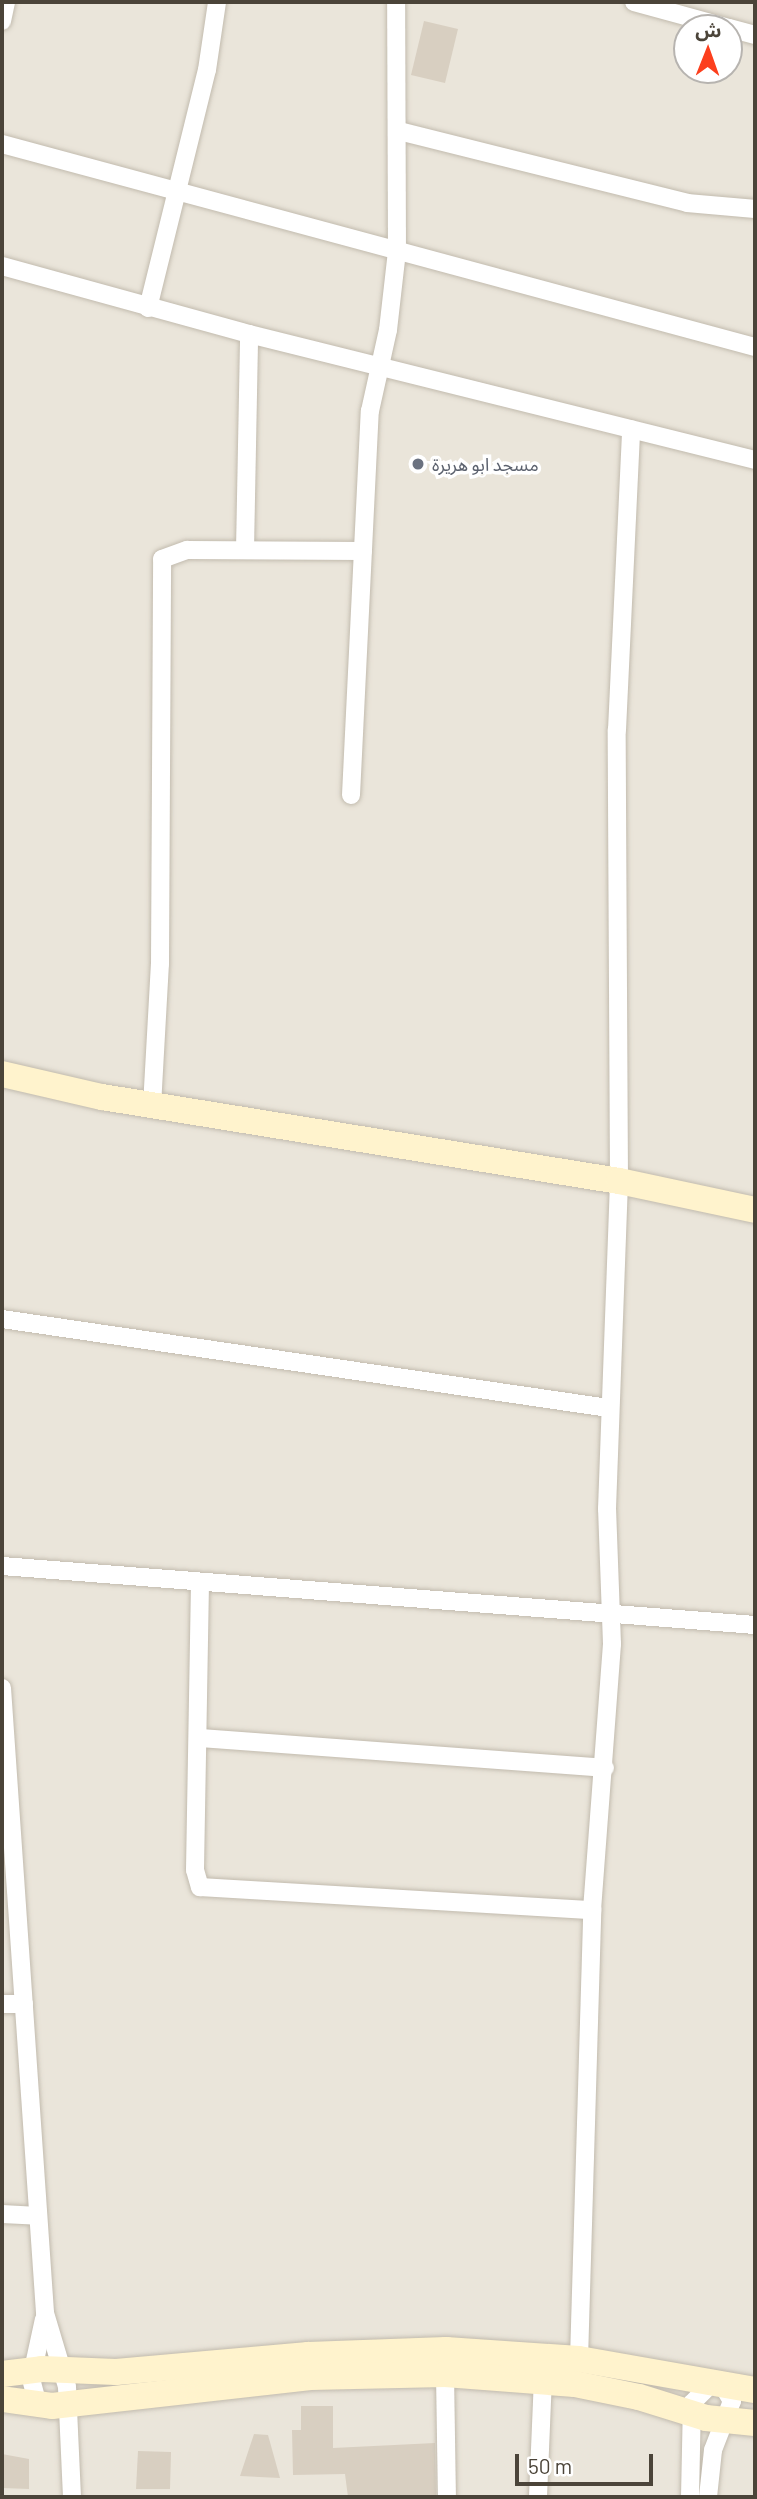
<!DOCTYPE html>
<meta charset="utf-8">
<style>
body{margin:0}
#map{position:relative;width:757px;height:2499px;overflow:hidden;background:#f6f3ec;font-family:Barlow,"Noto Sans Arabic",sans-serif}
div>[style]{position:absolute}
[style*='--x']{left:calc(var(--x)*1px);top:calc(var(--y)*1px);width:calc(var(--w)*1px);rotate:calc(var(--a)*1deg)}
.residential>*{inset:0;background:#eae5da}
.building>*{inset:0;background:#d8cfc1}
.roads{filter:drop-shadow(0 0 2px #c2bbae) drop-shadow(0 0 2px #c2bbae)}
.street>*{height:18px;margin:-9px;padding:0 9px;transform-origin:9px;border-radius:9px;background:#fff}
.secondary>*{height:26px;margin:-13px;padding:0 13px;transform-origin:13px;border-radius:13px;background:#fff3cd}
.dots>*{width:19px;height:19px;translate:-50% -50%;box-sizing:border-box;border:4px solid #fff;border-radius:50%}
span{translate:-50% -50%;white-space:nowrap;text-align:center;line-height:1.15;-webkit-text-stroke:7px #fff;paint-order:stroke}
.worship-label{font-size:18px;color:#5b616d}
.left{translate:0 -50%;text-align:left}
.frame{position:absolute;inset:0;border:4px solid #4b4439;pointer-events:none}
.north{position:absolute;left:673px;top:14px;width:70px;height:70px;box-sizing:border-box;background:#fff;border:2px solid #b7b4b0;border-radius:50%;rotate:1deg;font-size:19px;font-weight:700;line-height:28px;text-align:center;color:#4b4439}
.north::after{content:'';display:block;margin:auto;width:24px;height:32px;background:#fc3f1d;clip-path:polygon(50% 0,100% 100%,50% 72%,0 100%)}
.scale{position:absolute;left:515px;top:2454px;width:138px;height:32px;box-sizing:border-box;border:4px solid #4b4439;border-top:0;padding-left:9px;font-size:21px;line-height:24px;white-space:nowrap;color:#4b4439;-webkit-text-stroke:5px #fff;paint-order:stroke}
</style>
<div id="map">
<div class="residential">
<i style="clip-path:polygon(evenodd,2px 2px,755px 2px,755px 2497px,2px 2497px,2px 2px,687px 28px,729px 28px,729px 70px,687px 70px,687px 28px)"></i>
</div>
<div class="building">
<i style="clip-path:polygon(424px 21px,458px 29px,445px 83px,411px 75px)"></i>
<i style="clip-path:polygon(301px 2406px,333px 2406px,333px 2448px,435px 2443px,436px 2497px,348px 2497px,345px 2474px,293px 2475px,292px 2430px,301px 2430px)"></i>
<i style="clip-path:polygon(254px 2434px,268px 2435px,280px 2478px,240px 2476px)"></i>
<i style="clip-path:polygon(138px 2451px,171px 2452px,170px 2489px,136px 2489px)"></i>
<i style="clip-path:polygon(2px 2454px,29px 2459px,29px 2489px,2px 2488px)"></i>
</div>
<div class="roads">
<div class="street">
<i style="--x:634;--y:2;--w:98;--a:15.3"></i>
<i style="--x:2;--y:21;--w:19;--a:-78"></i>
<i style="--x:729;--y:28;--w:27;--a:15"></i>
<i style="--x:399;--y:131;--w:297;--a:14"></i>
<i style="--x:687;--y:203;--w:68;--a:5"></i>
<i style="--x:2;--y:144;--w:780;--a:15.09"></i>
<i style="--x:2;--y:266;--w:256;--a:15.4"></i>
<i style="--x:249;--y:334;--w:521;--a:13.98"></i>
<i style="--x:148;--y:308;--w:245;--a:-76.1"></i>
<i style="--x:207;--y:70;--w:69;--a:-81.6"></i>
<i style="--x:245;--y:550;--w:216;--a:-88.9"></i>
<i style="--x:351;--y:795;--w:384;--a:-87.2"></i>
<i style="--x:370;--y:411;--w:83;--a:-77.5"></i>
<i style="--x:388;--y:330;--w:80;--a:-83.5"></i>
<i style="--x:397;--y:251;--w:249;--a:-90.2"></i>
<i style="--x:152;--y:1106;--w:142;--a:-86.8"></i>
<i style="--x:160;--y:964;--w:405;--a:-89.7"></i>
<i style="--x:162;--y:559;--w:27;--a:-20"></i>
<i style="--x:187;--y:550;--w:176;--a:0.3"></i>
<i style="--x:2;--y:1319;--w:613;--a:8.35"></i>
<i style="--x:2;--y:1566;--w:755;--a:4.48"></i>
<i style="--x:200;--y:1583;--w:287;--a:91"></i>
<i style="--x:195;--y:1870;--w:18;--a:74"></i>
<i style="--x:200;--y:1887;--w:393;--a:3.4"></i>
<i style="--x:2;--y:1688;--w:626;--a:86.06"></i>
<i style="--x:45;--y:2313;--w:77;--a:73.4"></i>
<i style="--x:67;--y:2387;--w:110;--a:87.4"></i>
<i style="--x:199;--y:1738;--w:407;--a:4.2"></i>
<i style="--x:2;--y:2004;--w:22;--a:0"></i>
<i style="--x:2;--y:2214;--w:36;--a:3"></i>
<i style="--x:579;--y:2359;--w:449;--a:-88.3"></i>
<i style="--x:592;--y:1910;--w:267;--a:-85.7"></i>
<i style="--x:612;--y:1644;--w:135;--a:-92.1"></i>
<i style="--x:607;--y:1509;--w:328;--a:-87.9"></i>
<i style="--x:619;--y:1181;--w:451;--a:-90.3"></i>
<i style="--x:617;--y:730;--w:301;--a:-87.3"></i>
<i style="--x:445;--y:2374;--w:123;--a:89.1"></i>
<i style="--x:38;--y:2405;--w:27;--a:-105"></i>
<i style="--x:31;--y:2379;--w:61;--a:-77.8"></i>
<i style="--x:538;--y:2497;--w:117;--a:-87.6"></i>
<i style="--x:690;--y:2497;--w:94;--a:-88.8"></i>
<i style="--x:692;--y:2403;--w:30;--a:-45"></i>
<i style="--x:708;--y:2497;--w:47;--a:-83.9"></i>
<i style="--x:713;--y:2450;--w:53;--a:-68.8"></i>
<i style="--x:732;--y:2401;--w:21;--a:-121"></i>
</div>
<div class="secondary">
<i style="--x:2;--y:1074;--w:103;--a:13"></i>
<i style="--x:102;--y:1097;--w:524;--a:9.23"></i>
<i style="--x:619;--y:1181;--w:139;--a:12"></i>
<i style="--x:2;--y:2374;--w:40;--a:-7.1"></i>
<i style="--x:42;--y:2369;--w:74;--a:2.3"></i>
<i style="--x:116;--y:2372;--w:193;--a:-5.1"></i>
<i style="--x:308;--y:2355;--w:138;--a:-2.1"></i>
<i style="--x:446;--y:2350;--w:133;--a:3.9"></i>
<i style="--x:579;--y:2359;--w:179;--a:10"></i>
<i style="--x:2;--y:2399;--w:50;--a:8"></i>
<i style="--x:52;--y:2406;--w:260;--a:-6.4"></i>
<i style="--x:310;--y:2377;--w:135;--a:-1.3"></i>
<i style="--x:445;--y:2374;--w:130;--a:4.4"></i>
<i style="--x:575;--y:2384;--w:65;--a:11.5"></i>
<i style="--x:639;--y:2397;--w:70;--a:17.4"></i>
<i style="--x:706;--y:2418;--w:49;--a:5.8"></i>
</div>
</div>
<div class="dots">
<i style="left:418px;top:464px;background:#6b7280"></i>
</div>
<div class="worship-label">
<span class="left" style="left:432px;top:464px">مسجد ابو هريرة</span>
</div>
<div class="frame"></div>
<div class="north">ش</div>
<div class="scale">50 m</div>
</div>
